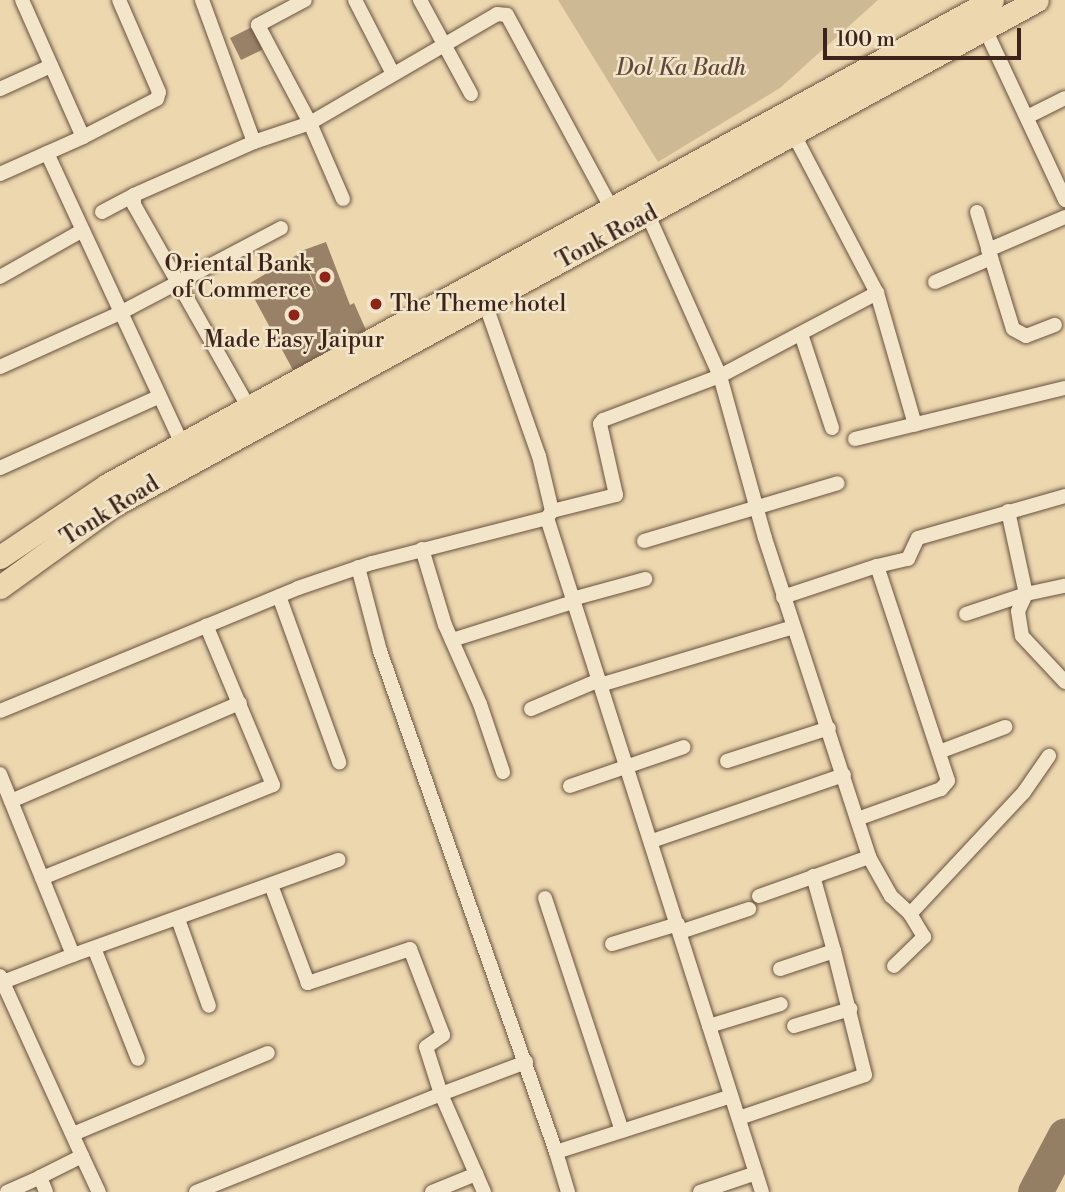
<!DOCTYPE html>
<style>
body{margin:0}
#map{position:relative;width:1065px;height:1192px;overflow:hidden;background:#ecd7ae;font-family:"Libre Bodoni",serif}
div>[style]{position:absolute}
[style*='--x']{left:calc(var(--x)*1px);top:calc(var(--y)*1px);width:calc(var(--w)*1px);rotate:calc(var(--a)*1deg)}
.green>*{inset:0;background:#ceb995}
.taxiway>*{height:35px;margin:-17.5px;padding:0 17.5px;transform-origin:17.5px;border-radius:17.5px;background:#947e64}
.building>*{inset:0;background:#988167}
.roads{filter:drop-shadow(0 0 2px #685140) drop-shadow(0 0 2px #685140)}
.street>*{height:14px;margin:-7px;padding:0 7px;transform-origin:7px;border-radius:7px;background:#f3e5ca}
.primary>*{height:23px;margin:-11.5px;padding:0 11.5px;transform-origin:11.5px;border-radius:11.5px;background:#ecd7ae}
.dots>*{width:19px;height:19px;translate:-50% -50%;box-sizing:border-box;border:4px solid #f3e5ca;border-radius:50%}
span{translate:-50% -50%;white-space:nowrap;text-align:center;line-height:1.15;-webkit-text-stroke:5px #f3e5ca;paint-order:stroke}
.park-label{font-size:23px;color:#60493a;font-style:italic}
.street-label{font-size:23px;color:#3c241b}
.poi-label{font-size:23px;color:#3c241b}
.right{translate:-100% -50%;text-align:right}
.left{translate:0 -50%;text-align:left}
.scale{position:absolute;left:823px;top:28px;width:198px;height:32px;box-sizing:border-box;border:4px solid #3c241b;border-top:0;padding-left:9px;font-size:21px;line-height:24px;white-space:nowrap;color:#3c241b;-webkit-text-stroke:5px #f3e5ca;paint-order:stroke}
</style>
<div id="map">
<div class="green">
<i style="clip-path:polygon(558px 0,878px 0,780px 88px,658px 162px)"></i>
</div>
<div class="taxiway">
<i style="--x:1035;--y:1192;--w:64;--a:-62.2"></i>
</div>
<div class="building">
<i style="clip-path:polygon(256px 25px,268px 47px,241px 60px,230px 38px)"></i>
<i style="clip-path:polygon(326px 242px,350px 305px,354px 303px,366px 330px,293px 370px,247px 285px,300px 253px,319px 296px,301px 251px)"></i>
</div>
<div class="roads">
<div class="street">
<i style="--x:22;--y:0;--w:150;--a:66"></i>
<i style="--x:83;--y:137;--w:83;--a:-27.2"></i>
<i style="--x:157;--y:99;--w:7;--a:-74"></i>
<i style="--x:159;--y:92;--w:100;--a:-113.5"></i>
<i style="--x:202;--y:0;--w:151;--a:69.9"></i>
<i style="--x:254;--y:142;--w:59;--a:-18.7"></i>
<i style="--x:310;--y:123;--w:111;--a:-118"></i>
<i style="--x:258;--y:25;--w:53;--a:-28"></i>
<i style="--x:355;--y:0;--w:83;--a:62.8"></i>
<i style="--x:420;--y:0;--w:107;--a:61.5"></i>
<i style="--x:985;--y:29;--w:189;--a:64.9"></i>
<i style="--x:0;--y:89;--w:56;--a:-24.3"></i>
<i style="--x:1027;--y:117;--w:42;--a:-26.6"></i>
<i style="--x:794;--y:135;--w:178;--a:62.3"></i>
<i style="--x:877;--y:293;--w:137;--a:73.9"></i>
<i style="--x:47;--y:153;--w:321;--a:65.1"></i>
<i style="--x:0;--y:174;--w:91;--a:-24"></i>
<i style="--x:343;--y:199;--w:83;--a:-113.5"></i>
<i style="--x:310;--y:123;--w:216;--a:-30.2"></i>
<i style="--x:497;--y:14;--w:10;--a:6"></i>
<i style="--x:507;--y:15;--w:227;--a:61.6"></i>
<i style="--x:102;--y:212;--w:36;--a:-28"></i>
<i style="--x:977;--y:212;--w:122;--a:72.9"></i>
<i style="--x:1013;--y:329;--w:15;--a:28"></i>
<i style="--x:1026;--y:336;--w:31;--a:-21"></i>
<i style="--x:648;--y:215;--w:176;--a:65.9"></i>
<i style="--x:720;--y:376;--w:178;--a:-27.9"></i>
<i style="--x:988;--y:250;--w:84;--a:-23.2"></i>
<i style="--x:0;--y:277;--w:95;--a:-29.5"></i>
<i style="--x:935;--y:282;--w:61;--a:-23.2"></i>
<i style="--x:485;--y:303;--w:162;--a:70.6"></i>
<i style="--x:539;--y:456;--w:57;--a:76.7"></i>
<i style="--x:552;--y:511;--w:9;--a:126"></i>
<i style="--x:547;--y:518;--w:707;--a:72.31"></i>
<i style="--x:801;--y:334;--w:99;--a:71.7"></i>
<i style="--x:0;--y:367;--w:132;--a:-24.2"></i>
<i style="--x:120;--y:313;--w:182;--a:-27.8"></i>
<i style="--x:249;--y:408;--w:233;--a:-119.5"></i>
<i style="--x:134;--y:205;--w:10;--a:-90"></i>
<i style="--x:134;--y:195;--w:131;--a:-23.8"></i>
<i style="--x:855;--y:439;--w:216;--a:-13.7"></i>
<i style="--x:0;--y:468;--w:173;--a:-24.2"></i>
<i style="--x:552;--y:511;--w:66;--a:-14"></i>
<i style="--x:616;--y:495;--w:73;--a:-102.7"></i>
<i style="--x:600;--y:424;--w:5;--a:-53"></i>
<i style="--x:603;--y:420;--w:125;--a:-20.6"></i>
<i style="--x:720;--y:376;--w:168;--a:74.5"></i>
<i style="--x:765;--y:538;--w:336;--a:71.9"></i>
<i style="--x:869;--y:857;--w:45;--a:60.6"></i>
<i style="--x:891;--y:896;--w:26;--a:43"></i>
<i style="--x:910;--y:914;--w:167;--a:-46.9"></i>
<i style="--x:1024;--y:792;--w:44;--a:-55.2"></i>
<i style="--x:1008;--y:511;--w:85;--a:77.8"></i>
<i style="--x:1026;--y:594;--w:40;--a:-12"></i>
<i style="--x:644;--y:541;--w:202;--a:-16.6"></i>
<i style="--x:422;--y:549;--w:79;--a:73.2"></i>
<i style="--x:445;--y:625;--w:86;--a:66.1"></i>
<i style="--x:480;--y:704;--w:72;--a:71.3"></i>
<i style="--x:877;--y:566;--w:32;--a:-13"></i>
<i style="--x:908;--y:559;--w:23;--a:-65"></i>
<i style="--x:918;--y:538;--w:153;--a:-15.9"></i>
<i style="--x:358;--y:567;--w:87;--a:75.3"></i>
<i style="--x:380;--y:651;--w:531;--a:70.64"></i>
<i style="--x:1026;--y:594;--w:19;--a:115"></i>
<i style="--x:1018;--y:611;--w:25;--a:81"></i>
<i style="--x:1022;--y:636;--w:63;--a:46.9"></i>
<i style="--x:279;--y:596;--w:177;--a:70.1"></i>
<i style="--x:783;--y:597;--w:99;--a:-18.3"></i>
<i style="--x:877;--y:566;--w:226;--a:71.7"></i>
<i style="--x:948;--y:781;--w:11;--a:131"></i>
<i style="--x:941;--y:789;--w:89;--a:160.3"></i>
<i style="--x:572;--y:599;--w:76;--a:-15.3"></i>
<i style="--x:966;--y:614;--w:63;--a:-18.4"></i>
<i style="--x:452;--y:640;--w:127;--a:-17.4"></i>
<i style="--x:600;--y:685;--w:202;--a:-16.7"></i>
<i style="--x:531;--y:709;--w:74;--a:-23.1"></i>
<i style="--x:0;--y:711;--w:322;--a:-22.4"></i>
<i style="--x:298;--y:588;--w:78;--a:-18.7"></i>
<i style="--x:372;--y:563;--w:181;--a:-14.4"></i>
<i style="--x:939;--y:752;--w:71;--a:-20.7"></i>
<i style="--x:727;--y:761;--w:107;--a:-17.9"></i>
<i style="--x:0;--y:774;--w:195;--a:68"></i>
<i style="--x:73;--y:955;--w:282;--a:-19.7"></i>
<i style="--x:570;--y:786;--w:120;--a:-18.9"></i>
<i style="--x:11;--y:801;--w:249;--a:-23.2"></i>
<i style="--x:652;--y:841;--w:203;--a:-19"></i>
<i style="--x:42;--y:878;--w:249;--a:-21.9"></i>
<i style="--x:273;--y:785;--w:173;--a:-112.7"></i>
<i style="--x:759;--y:896;--w:117;--a:-19.5"></i>
<i style="--x:545;--y:898;--w:245;--a:71.7"></i>
<i style="--x:178;--y:919;--w:92;--a:70.4"></i>
<i style="--x:680;--y:932;--w:73;--a:-18.4"></i>
<i style="--x:612;--y:944;--w:69;--a:-16.9"></i>
<i style="--x:94;--y:948;--w:119;--a:68.4"></i>
<i style="--x:894;--y:966;--w:42;--a:-44"></i>
<i style="--x:924;--y:937;--w:27;--a:-121"></i>
<i style="--x:780;--y:969;--w:57;--a:-18.4"></i>
<i style="--x:834;--y:951;--w:78;--a:-105.6"></i>
<i style="--x:0;--y:976;--w:198;--a:65.5"></i>
<i style="--x:82;--y:1156;--w:47;--a:153.4"></i>
<i style="--x:40;--y:1177;--w:16;--a:68"></i>
<i style="--x:3;--y:982;--w:75;--a:-21.1"></i>
<i style="--x:709;--y:1026;--w:75;--a:-17"></i>
<i style="--x:794;--y:1026;--w:59;--a:-16.9"></i>
<i style="--x:739;--y:1118;--w:133;--a:-18.8"></i>
<i style="--x:865;--y:1075;--w:128;--a:-104"></i>
<i style="--x:73;--y:1134;--w:211;--a:-22.6"></i>
<i style="--x:82;--y:1156;--w:40;--a:65"></i>
<i style="--x:7;--y:1192;--w:36;--a:-24"></i>
<i style="--x:196;--y:1192;--w:264;--a:-21.8"></i>
<i style="--x:441;--y:1094;--w:49;--a:-107.7"></i>
<i style="--x:426;--y:1047;--w:21;--a:-35"></i>
<i style="--x:443;--y:1035;--w:92;--a:-111"></i>
<i style="--x:410;--y:949;--w:108;--a:161.6"></i>
<i style="--x:308;--y:983;--w:105;--a:-110.7"></i>
<i style="--x:432;--y:1192;--w:48;--a:-22.2"></i>
<i style="--x:484;--y:1192;--w:107;--a:-113.7"></i>
<i style="--x:441;--y:1094;--w:91;--a:-20.6"></i>
<i style="--x:568;--y:1192;--w:42;--a:-106.7"></i>
<i style="--x:556;--y:1152;--w:184;--a:-17.7"></i>
<i style="--x:700;--y:1192;--w:59;--a:-18.7"></i>
</div>
<div class="primary">
<i style="--x:0;--y:557;--w:129;--a:-33.9"></i>
<i style="--x:107;--y:485;--w:1009;--a:-28.72"></i>
<i style="--x:0;--y:587;--w:138;--a:-35.9"></i>
<i style="--x:112;--y:506;--w:1054;--a:-28.68"></i>
</div>
</div>
<div class="dots">
<i style="left:325px;top:277px;background:#8f2418"></i>
<i style="left:376px;top:304px;background:#8f2418"></i>
<i style="left:294px;top:315px;background:#8f2418"></i>
</div>
<div class="park-label">
<span style="left:681px;top:68px">Dol Ka Badh</span>
</div>
<div class="street-label">
<span style="left:607px;top:237px;rotate:-28deg">Tonk Road</span>
<span style="left:110px;top:511px;rotate:-32deg">Tonk Road</span>
</div>
<div class="poi-label">
<span class="right" style="left:311px;top:277px">Oriental Bank<br>of Commerce</span>
<span class="left" style="left:390px;top:304px">The Theme hotel</span>
<span style="left:294px;top:340px">Made Easy Jaipur</span>
</div>
<div class="scale">100 m</div>
</div>
